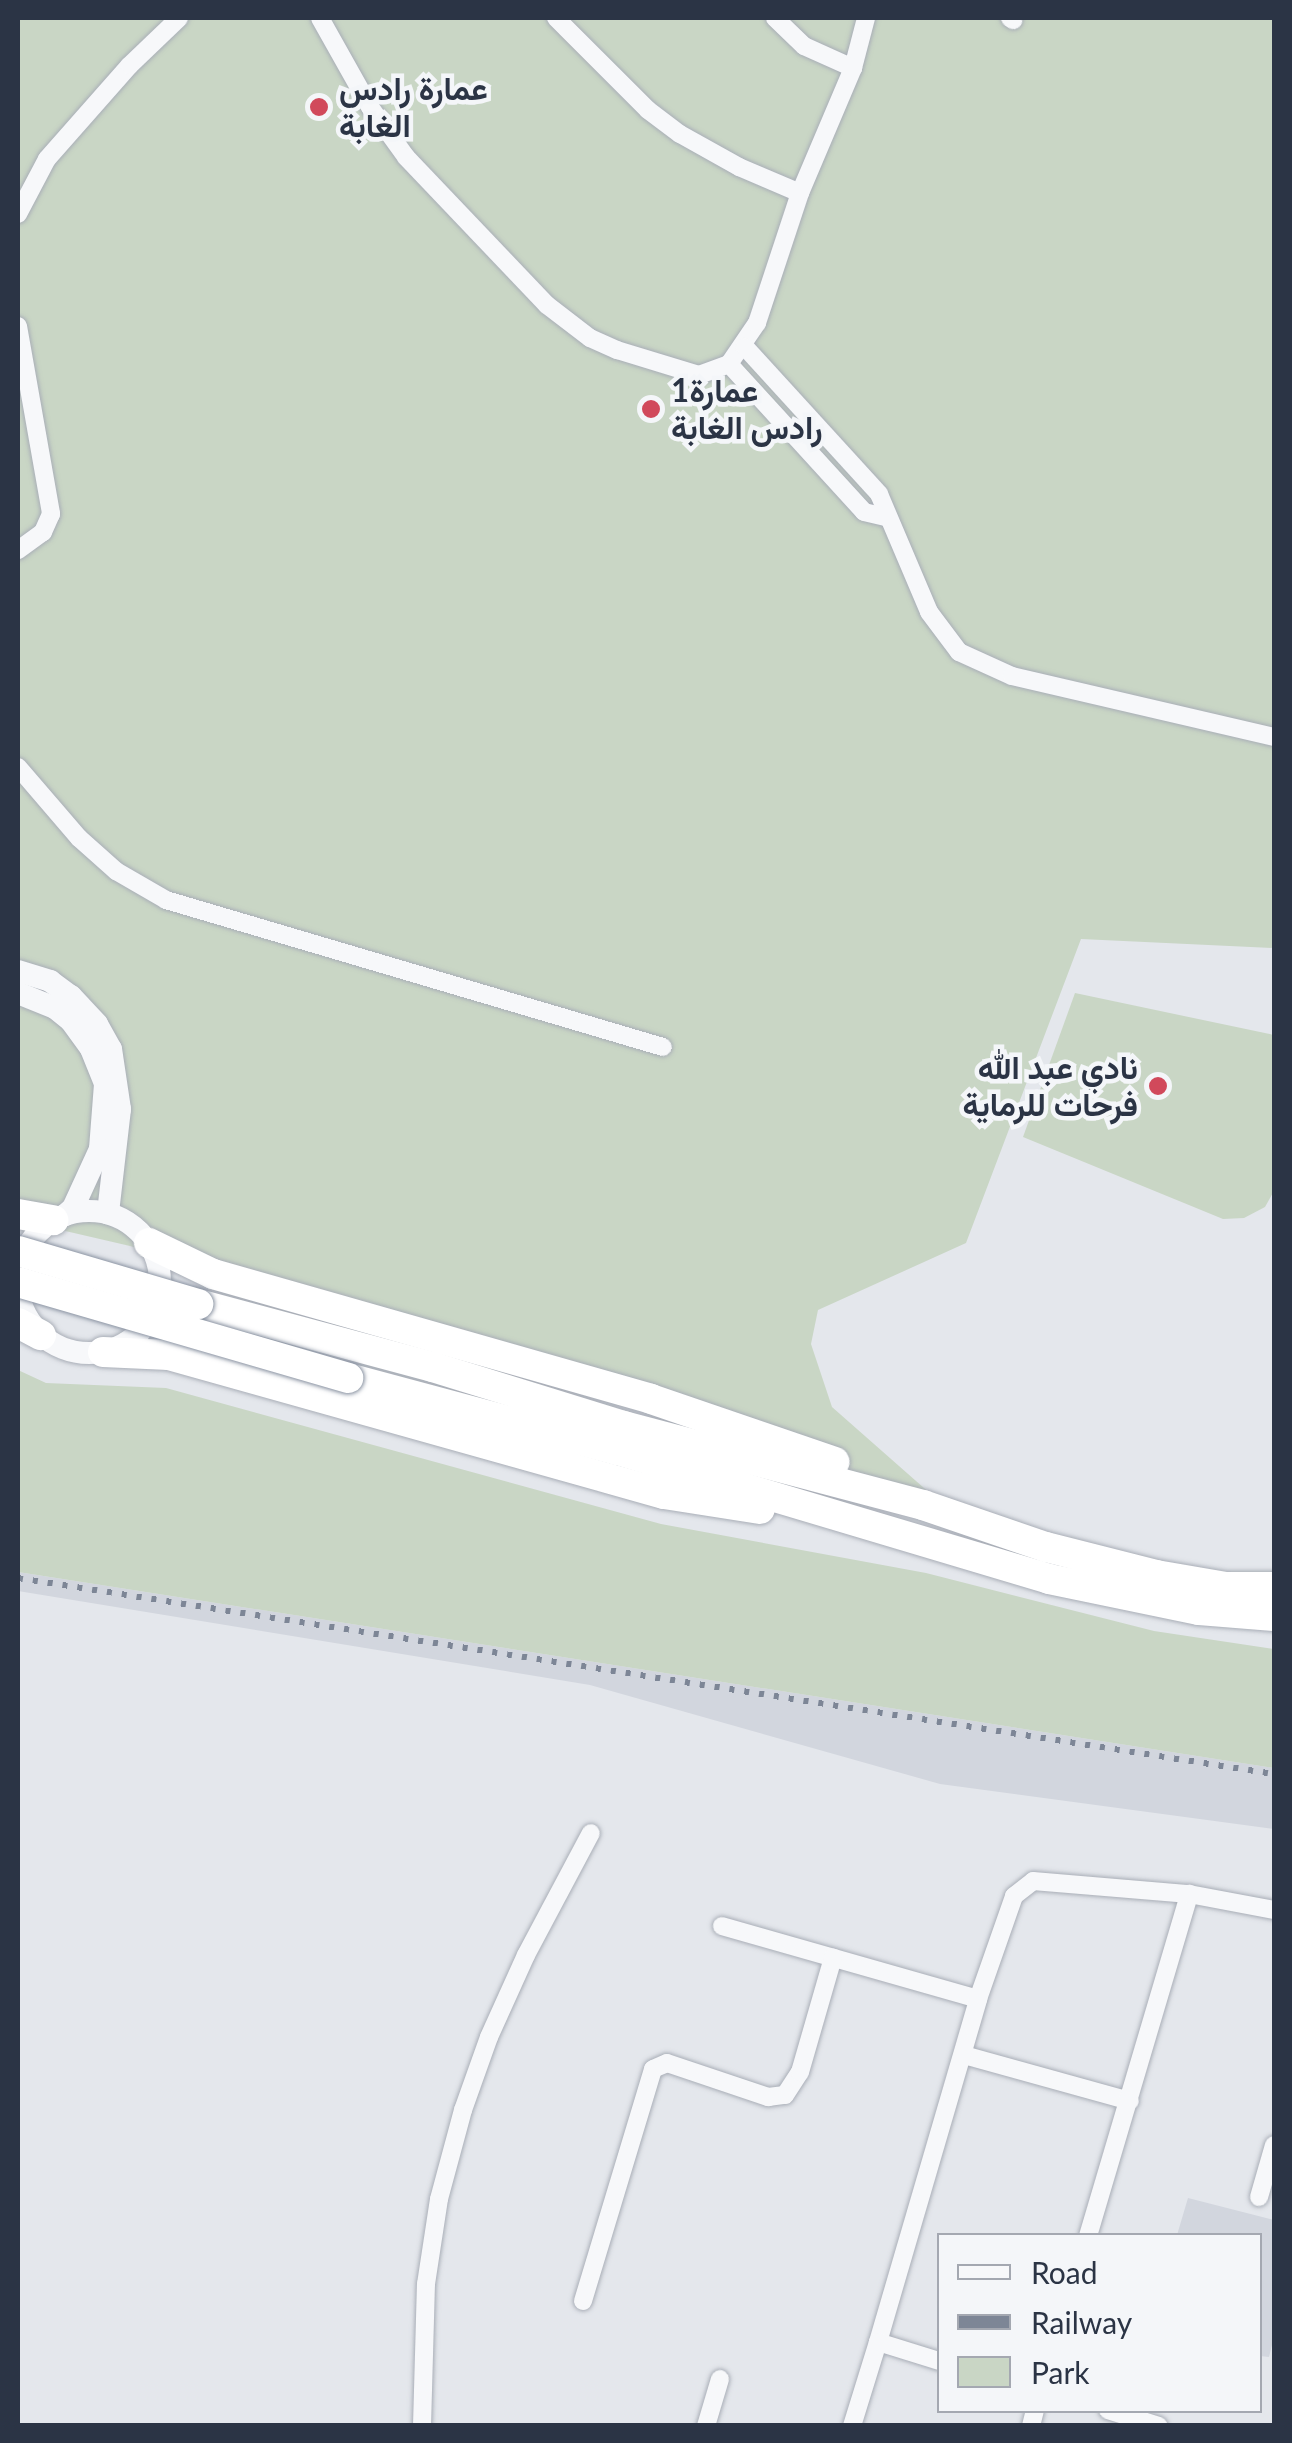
<!DOCTYPE html>
<meta charset="utf-8">
<style>
body{margin:0}
#map{position:relative;width:1292px;height:2443px;overflow:hidden;background:#e4e7ec;font-family:Lato,Vazirmatn,sans-serif}
div>[style]{position:absolute}
[style*='--x']{left:calc(var(--x)*1px);top:calc(var(--y)*1px);width:calc(var(--w)*1px);rotate:calc(var(--a)*1deg)}
.built>*{inset:0;background:#d2d6de}
.green>*{inset:0;background:#c9d6c5}
.roads{filter:drop-shadow(0 0 2px #a9aeb7) drop-shadow(0 0 2px #a9aeb7)}
.minor>*{height:18px;margin:-9px;padding:0 9px;transform-origin:9px;border-radius:9px;background:#f7f8fa}
.tertiary>*{height:22px;margin:-11px;padding:0 11px;transform-origin:11px;border-radius:11px;background:#f7f8fa}
.tertiary>.ring{margin:-11px;padding:0;box-sizing:content-box;background:none;border:22px solid #f7f8fa;border-radius:50%}
.trunk>*{height:30px;margin:-15px;padding:0 15px;transform-origin:15px;border-radius:15px;background:#fff}
.rail>*{height:6px;margin-top:-3px;transform-origin:0;background:repeating-linear-gradient(90deg,#7d8696 0 5px,transparent 0 15px)}
.bridges{filter:drop-shadow(0 0 2px #8b94a3) drop-shadow(0 0 2px #8b94a3)}
.trunk-bridge>*{height:30px;margin:-15px;padding:0 15px;transform-origin:15px;border-radius:15px;background:#fff}
.dots>*{width:28px;height:28px;translate:-50% -50%;box-sizing:border-box;border:5px solid #f4f6f9;border-radius:50%}
span{translate:-50% -50%;white-space:nowrap;text-align:center;line-height:1.15;-webkit-text-stroke:9px #f4f6f9;paint-order:stroke}
.poi-label{font-size:32px;color:#2b3445;font-weight:700}
.left{translate:0 -50%;text-align:left}
.right{translate:-100% -50%;text-align:right}
.frame{position:absolute;inset:0;border:20px solid #2b3445;pointer-events:none}
.legend{position:absolute;left:937px;top:2233px;width:325px;height:180px;box-sizing:border-box;background:#f4f6f9;border:2px solid #a4a8b1;margin:0;padding:12px 18px;list-style:none;font-size:30px;color:#2b3445}
.legend li{display:flex;align-items:center;gap:20px;height:50px}
.legend b{width:50px;border:2px solid #a4a8b1}
</style>
<div id="map">
<div class="built">
<i style="clip-path:polygon(18px 1572px,1274px 1768px,1274px 1829px,940px 1784px,590px 1685px,18px 1591px)"></i>
<i style="clip-path:polygon(1188px 2198px,1274px 2220px,1274px 2337px,1269px 2357px,1260px 2356px,1260px 2236px,1177px 2235px)"></i>
</div>
<div class="green">
<i style="clip-path:polygon(18px 18px,1274px 18px,1274px 948px,1081px 939px,966px 1243px,818px 1310px,811px 1344px,832px 1407px,941px 1503px,691px 1415px,130px 1246px,18px 1220px)"></i>
<i style="clip-path:polygon(1075px 993px,1274px 1035px,1274px 1191px,1265px 1207px,1244px 1218px,1223px 1219px,1023px 1137px)"></i>
<i style="clip-path:polygon(18px 1370px,46px 1383px,166px 1388px,661px 1524px,926px 1573px,1154px 1631px,1274px 1649px,1274px 1768px,18px 1572px)"></i>
</div>
<div class="roads">
<div class="minor">
<i style="--x:320;--y:18;--w:102;--a:60.7"></i>
<i style="--x:370;--y:107;--w:62;--a:54.2"></i>
<i style="--x:406;--y:157;--w:204;--a:46.4"></i>
<i style="--x:547;--y:305;--w:54;--a:37.5"></i>
<i style="--x:590;--y:338;--w:30;--a:24"></i>
<i style="--x:617;--y:350;--w:86;--a:17"></i>
<i style="--x:699;--y:375;--w:32;--a:-20"></i>
<i style="--x:729;--y:364;--w:50;--a:-55.7"></i>
<i style="--x:757;--y:323;--w:137;--a:-71.7"></i>
<i style="--x:800;--y:193;--w:136;--a:-67"></i>
<i style="--x:853;--y:68;--w:52;--a:-75.4"></i>
<i style="--x:556;--y:18;--w:130;--a:45"></i>
<i style="--x:648;--y:110;--w:40;--a:37"></i>
<i style="--x:680;--y:134;--w:68;--a:29.2"></i>
<i style="--x:739;--y:167;--w:66;--a:23.1"></i>
<i style="--x:775;--y:18;--w:40;--a:44"></i>
<i style="--x:804;--y:46;--w:54;--a:24.2"></i>
<i style="--x:1010;--y:18;--w:4;--a:34"></i>
<i style="--x:18;--y:214;--w:62;--a:-62.2"></i>
<i style="--x:47;--y:159;--w:125;--a:-48.6"></i>
<i style="--x:130;--y:65;--w:68;--a:-43.8"></i>
<i style="--x:18;--y:326;--w:191;--a:80"></i>
<i style="--x:51;--y:514;--w:20;--a:114"></i>
<i style="--x:43;--y:532;--w:31;--a:144"></i>
<i style="--x:745;--y:347;--w:199;--a:47.6"></i>
<i style="--x:879;--y:494;--w:128;--a:67"></i>
<i style="--x:929;--y:612;--w:50;--a:53.1"></i>
<i style="--x:959;--y:652;--w:58;--a:24.4"></i>
<i style="--x:1012;--y:676;--w:269;--a:13.1"></i>
<i style="--x:729;--y:364;--w:200;--a:47.6"></i>
<i style="--x:864;--y:512;--w:23;--a:13"></i>
<i style="--x:18;--y:767;--w:94;--a:49.3"></i>
<i style="--x:79;--y:838;--w:50;--a:41.7"></i>
<i style="--x:116;--y:871;--w:58;--a:30.1"></i>
<i style="--x:166;--y:900;--w:518;--a:16.48"></i>
<i style="--x:722;--y:1926;--w:266;--a:15.9"></i>
<i style="--x:964;--y:2055;--w:172;--a:15.5"></i>
<i style="--x:1259;--y:2197;--w:54;--a:-73.9"></i>
<i style="--x:1088;--y:2236;--w:357;--a:-73.5"></i>
<i style="--x:583;--y:2301;--w:242;--a:-73.2"></i>
<i style="--x:653;--y:2069;--w:15;--a:-23"></i>
<i style="--x:667;--y:2063;--w:107;--a:18.6"></i>
<i style="--x:768;--y:2097;--w:17;--a:-7"></i>
<i style="--x:785;--y:2095;--w:27;--a:-57"></i>
<i style="--x:800;--y:2072;--w:119;--a:-73.9"></i>
<i style="--x:878;--y:2342;--w:357;--a:-73.7"></i>
<i style="--x:978;--y:1999;--w:109;--a:-70.7"></i>
<i style="--x:1014;--y:1896;--w:24;--a:-38"></i>
<i style="--x:1033;--y:1881;--w:157;--a:4.8"></i>
<i style="--x:1189;--y:1894;--w:86;--a:10.7"></i>
<i style="--x:1108;--y:2410;--w:53;--a:17.4"></i>
<i style="--x:422;--y:2426;--w:142;--a:-88.4"></i>
<i style="--x:426;--y:2284;--w:86;--a:-81.3"></i>
<i style="--x:439;--y:2199;--w:92;--a:-74.9"></i>
<i style="--x:463;--y:2110;--w:77;--a:-70.4"></i>
<i style="--x:489;--y:2037;--w:90;--a:-65.7"></i>
<i style="--x:526;--y:1955;--w:138;--a:-62"></i>
<i style="--x:706;--y:2426;--w:49;--a:-73.4"></i>
<i style="--x:852;--y:2426;--w:88;--a:-72.8"></i>
<i style="--x:878;--y:2342;--w:64;--a:17.3"></i>
<i style="--x:1031;--y:2426;--w:16;--a:-76"></i>
</div>
<div class="tertiary">
<i style="--x:18;--y:971;--w:34;--a:17"></i>
<i style="--x:50;--y:981;--w:26;--a:36"></i>
<i style="--x:71;--y:996;--w:38;--a:47"></i>
<i style="--x:97;--y:1024;--w:29;--a:61"></i>
<i style="--x:111;--y:1049;--w:61;--a:81.5"></i>
<i style="--x:120;--y:1109;--w:105;--a:96.6"></i>
<i style="--x:18;--y:993;--w:40;--a:22"></i>
<i style="--x:55;--y:1008;--w:21;--a:39"></i>
<i style="--x:71;--y:1021;--w:34;--a:54"></i>
<i style="--x:91;--y:1049;--w:38;--a:68"></i>
<i style="--x:105;--y:1084;--w:65;--a:94.4"></i>
<i style="--x:100;--y:1149;--w:65;--a:114.6"></i>
<i style="--x:73;--y:1208;--w:11;--a:139"></i>
<i class="ring" style="left:18px;top:1211px;width:120px;height:120px"></i>
</div>
<div class="trunk">
<i style="--x:18;--y:1214;--w:36;--a:10"></i>
<i style="--x:149;--y:1243;--w:71;--a:25.8"></i>
<i style="--x:213;--y:1274;--w:455;--a:15.9"></i>
<i style="--x:651;--y:1399;--w:194;--a:18.9"></i>
<i style="--x:198;--y:1304;--w:243;--a:15"></i>
<i style="--x:433;--y:1367;--w:200;--a:17.2"></i>
<i style="--x:624;--y:1426;--w:309;--a:14.8"></i>
<i style="--x:923;--y:1505;--w:130;--a:18.9"></i>
<i style="--x:1046;--y:1547;--w:114;--a:14.3"></i>
<i style="--x:1156;--y:1575;--w:71;--a:9.7"></i>
<i style="--x:1226;--y:1587;--w:48;--a:0"></i>
<i style="--x:18;--y:1323;--w:26;--a:28"></i>
<i style="--x:103;--y:1352;--w:66;--a:2.6"></i>
<i style="--x:169;--y:1355;--w:514;--a:15.69"></i>
<i style="--x:664;--y:1494;--w:97;--a:8.9"></i>
<i style="--x:348;--y:1378;--w:278;--a:15"></i>
<i style="--x:617;--y:1450;--w:451;--a:16.6"></i>
<i style="--x:1049;--y:1579;--w:153;--a:11.7"></i>
<i style="--x:1199;--y:1610;--w:75;--a:4.6"></i>
</div>
</div>
<div class="rail">
<i style="--x:18;--y:1578;--w:1271;--a:8.87"></i>
</div>
<div class="bridges">
<div class="trunk-bridge">
<i style="--x:18;--y:1251;--w:188;--a:16.4"></i>
<i style="--x:18;--y:1282;--w:344;--a:16.2"></i>
</div>
</div>
<div class="dots">
<i style="left:319px;top:107px;background:#d1495b"></i>
<i style="left:651px;top:409px;background:#d1495b"></i>
<i style="left:1158px;top:1086px;background:#d1495b"></i>
</div>
<div class="poi-label">
<span class="left" style="left:339px;top:107px">عمارة رادس<br>الغابة</span>
<span class="left" style="left:671px;top:409px">1عمارة<br>رادس الغابة</span>
<span class="right" style="left:1138px;top:1086px">نادي عبد الله<br>فرحات للرماية</span>
</div>
<div class="frame"></div>
<ul class="legend">
<li><b style="height:12px;background:#f7f8fa"></b>Road</li>
<li><b style="height:12px;background:#7d8696"></b>Railway</li>
<li><b style="height:28px;background:#c9d6c5"></b>Park</li>
</ul>
</div>
